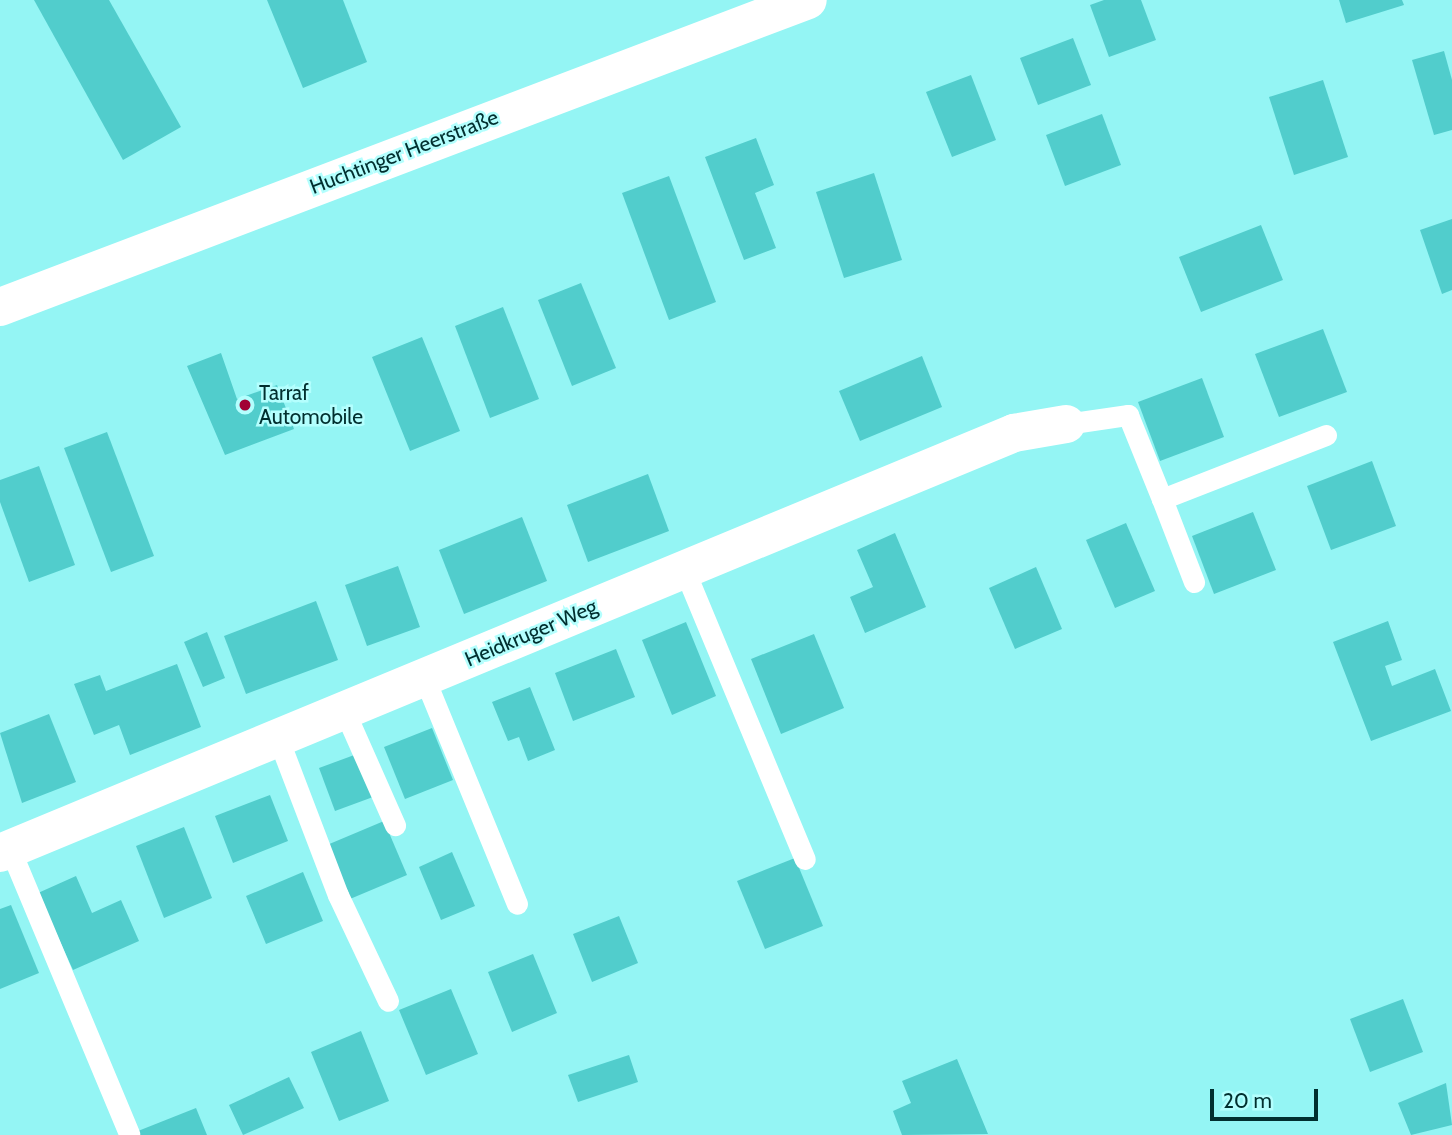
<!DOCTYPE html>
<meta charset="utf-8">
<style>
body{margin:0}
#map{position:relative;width:1452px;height:1135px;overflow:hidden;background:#94f5f4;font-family:Cabin,sans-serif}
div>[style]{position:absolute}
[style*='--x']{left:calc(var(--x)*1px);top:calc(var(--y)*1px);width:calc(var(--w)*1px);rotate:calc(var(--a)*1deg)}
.building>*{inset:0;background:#51cdcc}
.service>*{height:21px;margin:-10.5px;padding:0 10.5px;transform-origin:10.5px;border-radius:10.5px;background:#fff}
.minor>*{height:38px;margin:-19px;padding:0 19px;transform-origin:19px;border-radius:19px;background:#fff}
.secondary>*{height:38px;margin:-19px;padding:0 19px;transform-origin:19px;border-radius:19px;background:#fff}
.dots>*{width:19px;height:19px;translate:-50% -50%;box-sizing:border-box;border:4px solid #b4fffe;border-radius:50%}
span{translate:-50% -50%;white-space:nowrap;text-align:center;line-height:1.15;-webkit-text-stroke:5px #b4fffe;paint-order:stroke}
.street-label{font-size:21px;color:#012f2f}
.poi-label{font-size:21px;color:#012f2f}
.left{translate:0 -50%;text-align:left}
.scale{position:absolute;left:1210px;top:1089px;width:108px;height:32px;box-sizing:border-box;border:4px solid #012f2f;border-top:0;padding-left:9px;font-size:21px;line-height:24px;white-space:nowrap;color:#012f2f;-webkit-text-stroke:5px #b4fffe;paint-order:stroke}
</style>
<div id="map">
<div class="building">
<i style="clip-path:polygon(34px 0,109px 0,181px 127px,123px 160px)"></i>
<i style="clip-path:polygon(267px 0,343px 0,367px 62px,303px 88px)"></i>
<i style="clip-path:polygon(1104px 0,1141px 0,1156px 40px,1109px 57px,1090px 5px)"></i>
<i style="clip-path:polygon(1339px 0,1402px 0,1404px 5px,1346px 23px)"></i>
<i style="clip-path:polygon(1073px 38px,1091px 85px,1038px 105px,1020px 58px)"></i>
<i style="clip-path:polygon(1444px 51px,1452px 80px,1452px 130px,1434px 135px,1412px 60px)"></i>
<i style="clip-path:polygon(971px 75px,996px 140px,952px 157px,926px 92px)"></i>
<i style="clip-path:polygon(1323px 80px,1348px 157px,1294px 175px,1269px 97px)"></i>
<i style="clip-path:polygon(1102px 114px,1121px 165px,1065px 186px,1046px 135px)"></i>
<i style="clip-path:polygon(756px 138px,774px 185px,755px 193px,776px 248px,744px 260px,705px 157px)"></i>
<i style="clip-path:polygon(874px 173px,902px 260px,844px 278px,816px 192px)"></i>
<i style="clip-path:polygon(669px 176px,716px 302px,669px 320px,622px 193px)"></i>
<i style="clip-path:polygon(1452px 219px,1452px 290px,1442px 294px,1420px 230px)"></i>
<i style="clip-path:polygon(1261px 225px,1283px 280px,1201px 312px,1179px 257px)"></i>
<i style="clip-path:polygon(581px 283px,616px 368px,572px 386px,538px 300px)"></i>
<i style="clip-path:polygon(503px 307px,539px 399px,490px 418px,455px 326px)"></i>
<i style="clip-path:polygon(1323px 329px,1347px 392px,1279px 417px,1255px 354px)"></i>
<i style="clip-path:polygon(422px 337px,460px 431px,410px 451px,372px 357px)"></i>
<i style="clip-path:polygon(221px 353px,237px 399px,277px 385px,294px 429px,225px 455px,187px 366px)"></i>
<i style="clip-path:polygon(922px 356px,942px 407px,860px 441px,839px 391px)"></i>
<i style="clip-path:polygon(1202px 378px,1224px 437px,1160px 461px,1138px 402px)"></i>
<i style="clip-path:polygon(107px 432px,154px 556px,111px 572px,64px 448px)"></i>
<i style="clip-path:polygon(1372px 461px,1396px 526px,1331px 550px,1307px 486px)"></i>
<i style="clip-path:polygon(39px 466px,75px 565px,29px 582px,0 502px,0 480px)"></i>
<i style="clip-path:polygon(648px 474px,669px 531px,588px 562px,567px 505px)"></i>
<i style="clip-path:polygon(1253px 512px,1276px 570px,1214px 594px,1192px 536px)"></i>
<i style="clip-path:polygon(522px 517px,547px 581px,464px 614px,439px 550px)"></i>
<i style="clip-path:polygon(1126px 523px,1155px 591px,1115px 608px,1086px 540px)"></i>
<i style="clip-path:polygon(895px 533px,926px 607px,865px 633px,850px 597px,873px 587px,857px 550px)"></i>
<i style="clip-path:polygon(398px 566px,420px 627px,367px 646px,345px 585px)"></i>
<i style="clip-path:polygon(1036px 567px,1062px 629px,1015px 649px,989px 588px)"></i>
<i style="clip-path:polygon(316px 601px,338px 660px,246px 694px,224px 636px)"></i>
<i style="clip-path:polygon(1388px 621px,1402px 660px,1385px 666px,1392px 686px,1435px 669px,1451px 711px,1371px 741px,1333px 642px)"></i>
<i style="clip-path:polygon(686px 622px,716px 696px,672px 715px,642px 640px)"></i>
<i style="clip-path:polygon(207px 632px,225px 678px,203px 687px,184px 642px)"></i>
<i style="clip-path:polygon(814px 634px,844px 708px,781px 734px,751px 659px)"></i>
<i style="clip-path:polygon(616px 649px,635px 697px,573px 721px,555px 673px)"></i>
<i style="clip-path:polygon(177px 664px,201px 727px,130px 755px,119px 725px,94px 735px,74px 684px,100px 675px,106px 691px)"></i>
<i style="clip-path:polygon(530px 687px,555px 750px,528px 761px,519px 737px,508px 741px,492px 702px)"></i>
<i style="clip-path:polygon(49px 714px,76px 782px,22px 803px,0 733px)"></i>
<i style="clip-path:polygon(432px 728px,453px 780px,405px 799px,384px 747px)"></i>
<i style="clip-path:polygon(357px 754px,373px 797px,335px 811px,319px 768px)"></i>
<i style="clip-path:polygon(270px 795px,288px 841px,233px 863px,215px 816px)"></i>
<i style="clip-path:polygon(384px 821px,407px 875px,350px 899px,327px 845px)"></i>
<i style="clip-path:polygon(184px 827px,212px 898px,164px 918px,136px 846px)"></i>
<i style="clip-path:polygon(452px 852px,475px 906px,441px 920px,419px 867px)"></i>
<i style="clip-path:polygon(795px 858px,823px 926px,765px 949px,737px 881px)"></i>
<i style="clip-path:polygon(303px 872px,323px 921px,266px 944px,246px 896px)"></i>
<i style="clip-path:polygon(76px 876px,92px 913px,121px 900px,139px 941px,73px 970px,38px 893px)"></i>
<i style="clip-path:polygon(11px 905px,39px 973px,0 989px,0 909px)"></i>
<i style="clip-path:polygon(619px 916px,638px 963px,592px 982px,573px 934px)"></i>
<i style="clip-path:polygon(533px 954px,557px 1013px,512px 1032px,488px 972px)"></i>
<i style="clip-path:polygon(451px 989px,478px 1054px,426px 1075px,399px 1010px)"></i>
<i style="clip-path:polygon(1403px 999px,1423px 1052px,1370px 1072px,1350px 1019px)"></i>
<i style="clip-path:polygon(361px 1031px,389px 1101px,339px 1121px,311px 1052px)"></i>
<i style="clip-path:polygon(629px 1055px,638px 1082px,578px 1102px,568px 1075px)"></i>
<i style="clip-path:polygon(957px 1059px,988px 1134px,902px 1135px,893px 1111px,911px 1103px,902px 1081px)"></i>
<i style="clip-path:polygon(289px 1077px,304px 1108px,243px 1135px,229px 1105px)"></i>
<i style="clip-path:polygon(1446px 1083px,1452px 1125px,1411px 1135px,1398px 1103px)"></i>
<i style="clip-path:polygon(196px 1108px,207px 1135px,139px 1135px,138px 1131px)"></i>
</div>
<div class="service">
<i style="--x:1066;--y:424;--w:63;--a:-8.3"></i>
<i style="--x:1128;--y:415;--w:91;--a:68"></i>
<i style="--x:1162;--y:499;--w:176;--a:-21.3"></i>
<i style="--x:1162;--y:499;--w:89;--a:68.9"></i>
<i style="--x:684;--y:569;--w:314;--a:67.4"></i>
<i style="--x:424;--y:677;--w:245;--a:67.7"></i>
<i style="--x:344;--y:710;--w:126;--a:66.1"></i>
<i style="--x:278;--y:738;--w:168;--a:69.1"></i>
<i style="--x:338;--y:895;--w:117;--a:64.7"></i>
<i style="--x:10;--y:849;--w:309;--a:67.3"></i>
</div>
<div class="minor">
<i style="--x:0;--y:853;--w:1098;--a:-22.5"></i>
<i style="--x:1014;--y:433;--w:53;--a:-9.8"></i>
</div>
<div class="secondary">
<i style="--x:0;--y:307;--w:864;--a:-20.8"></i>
</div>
<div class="dots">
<i style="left:245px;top:405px;background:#a10034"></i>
</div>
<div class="street-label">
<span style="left:404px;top:152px;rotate:-21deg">Huchtinger Heerstraße</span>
<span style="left:531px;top:633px;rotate:-23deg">Heidkruger Weg</span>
</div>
<div class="poi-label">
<span class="left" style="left:259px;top:405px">Tarraf<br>Automobile</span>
</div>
<div class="scale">20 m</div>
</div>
